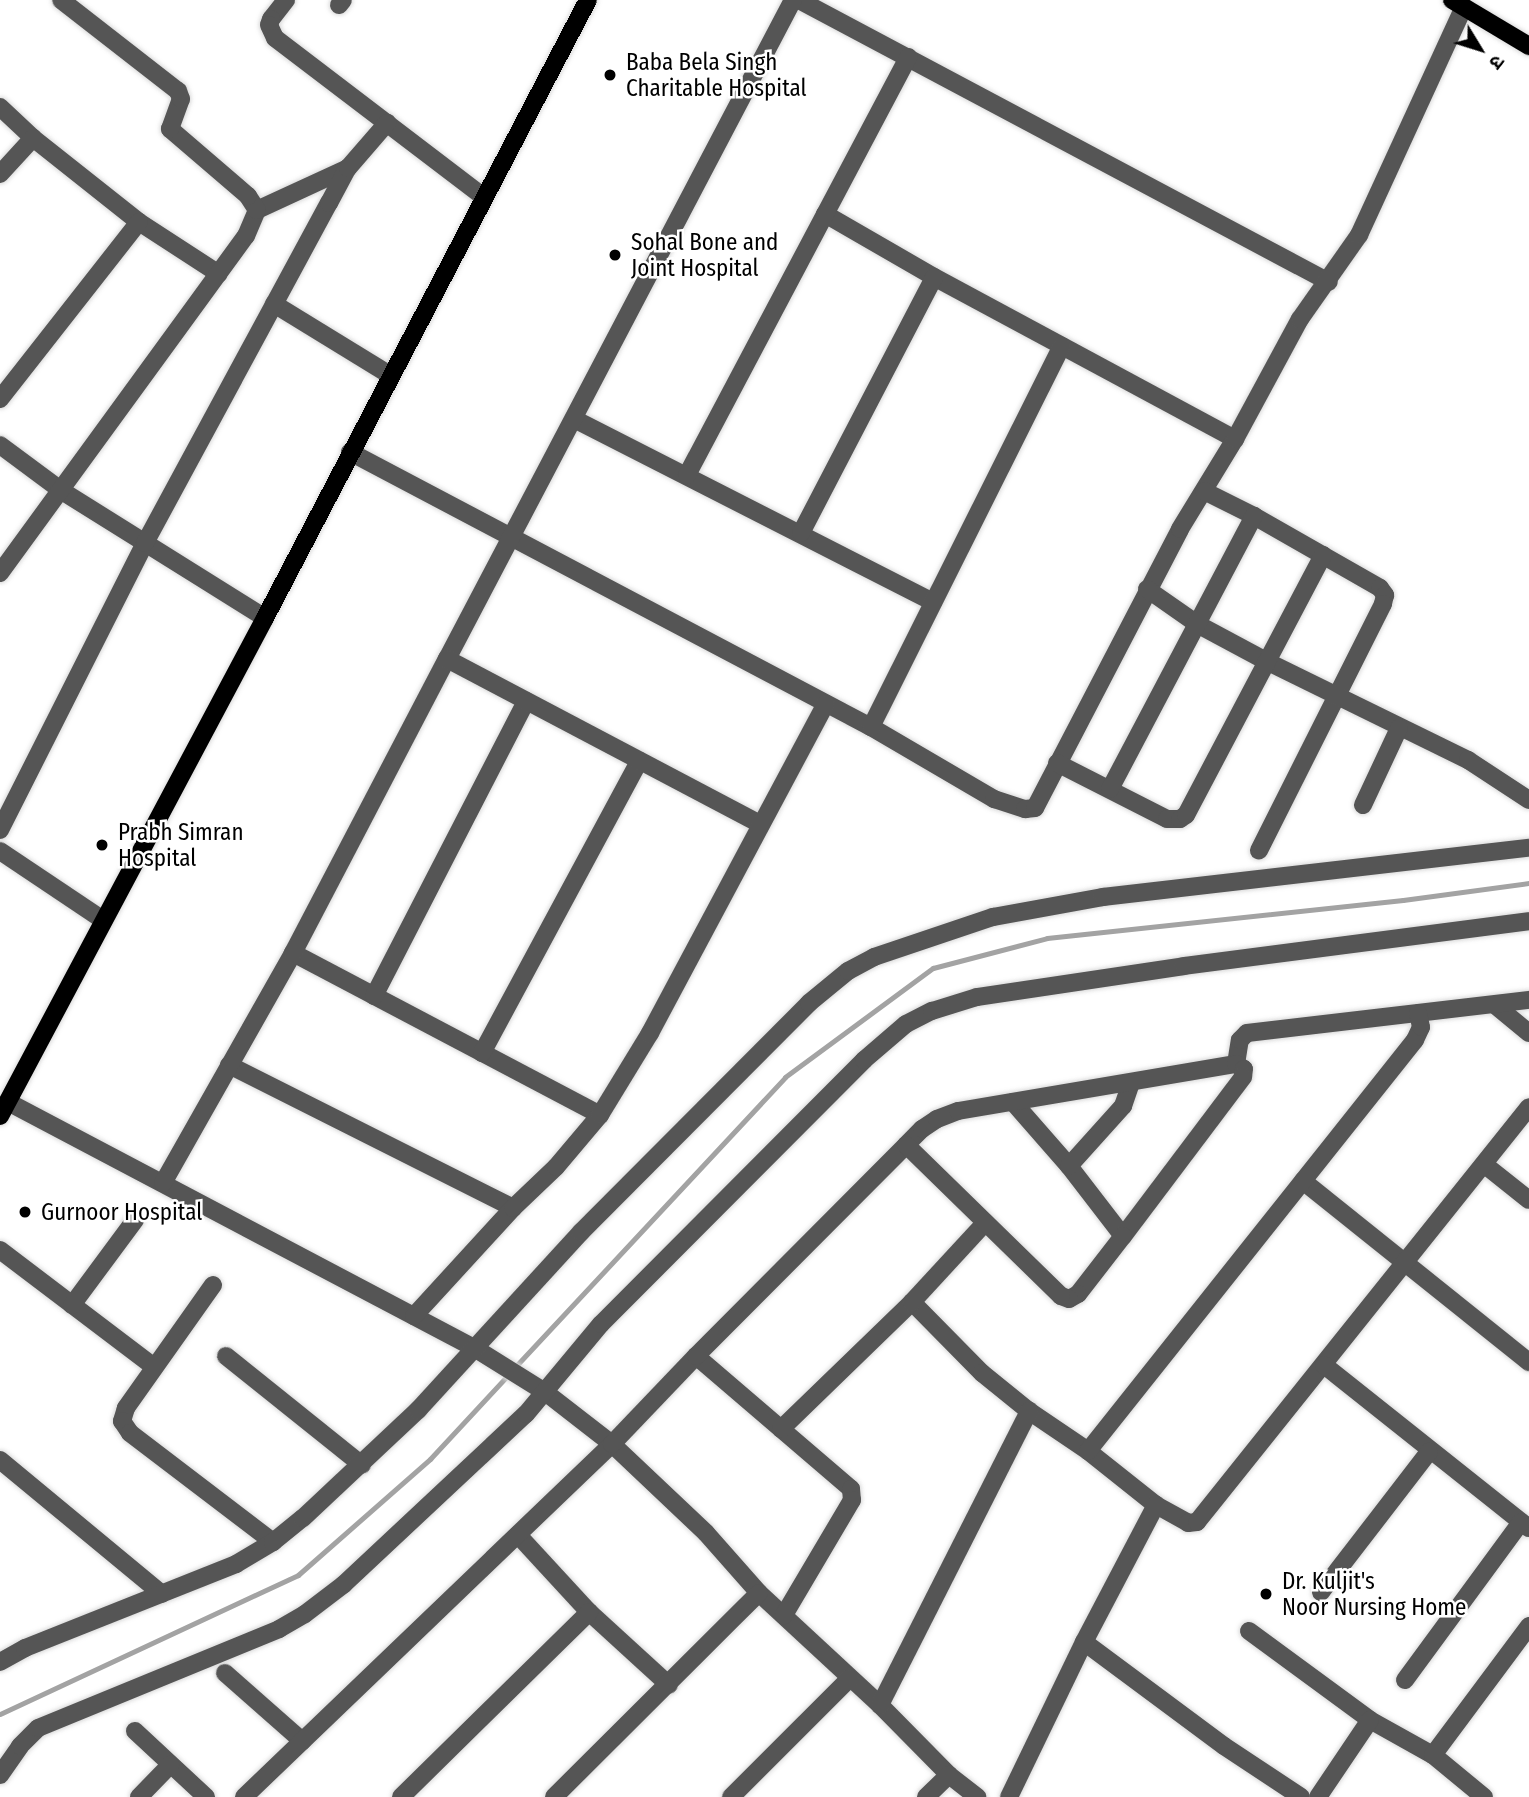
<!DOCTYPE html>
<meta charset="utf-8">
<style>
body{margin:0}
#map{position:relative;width:1529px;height:1797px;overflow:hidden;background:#fff;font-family:"Fira Sans Condensed","Noto Sans Devanagari",sans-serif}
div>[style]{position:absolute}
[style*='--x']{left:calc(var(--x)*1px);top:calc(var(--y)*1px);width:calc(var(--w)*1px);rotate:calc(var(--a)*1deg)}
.stream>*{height:5px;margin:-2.5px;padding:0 2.5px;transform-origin:2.5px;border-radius:2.5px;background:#a3a3a3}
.roads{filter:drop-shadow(0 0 2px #dbdbdb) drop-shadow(0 0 2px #dbdbdb)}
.minor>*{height:18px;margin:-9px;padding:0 9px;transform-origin:9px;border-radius:9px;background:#555}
.major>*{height:18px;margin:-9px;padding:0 9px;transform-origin:9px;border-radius:9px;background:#000}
.dots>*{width:19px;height:19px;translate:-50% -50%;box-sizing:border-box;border:4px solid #fff;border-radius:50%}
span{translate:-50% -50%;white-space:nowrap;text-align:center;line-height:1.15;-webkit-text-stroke:5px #fff;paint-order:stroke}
.poi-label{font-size:23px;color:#000}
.left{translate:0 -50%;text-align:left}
.north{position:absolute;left:1445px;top:14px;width:70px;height:70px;-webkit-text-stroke:5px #fff;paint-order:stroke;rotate:128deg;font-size:19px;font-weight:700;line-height:28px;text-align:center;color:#000}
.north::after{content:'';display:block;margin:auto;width:24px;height:32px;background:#000;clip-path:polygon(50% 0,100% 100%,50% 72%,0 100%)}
</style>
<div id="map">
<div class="stream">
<i style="--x:515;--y:1367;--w:396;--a:-47"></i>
<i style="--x:785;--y:1077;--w:184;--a:-36.4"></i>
<i style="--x:933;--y:968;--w:118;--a:-14.7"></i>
<i style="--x:1047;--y:938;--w:358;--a:-6.1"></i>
<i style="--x:1403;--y:900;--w:127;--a:-7.7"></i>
<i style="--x:0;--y:1714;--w:329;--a:-25"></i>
<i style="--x:298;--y:1575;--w:176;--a:-41.3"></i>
<i style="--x:430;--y:1459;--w:115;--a:-47.1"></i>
</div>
<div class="roads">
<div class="minor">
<i style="--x:286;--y:0;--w:24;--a:128"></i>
<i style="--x:271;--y:19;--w:6;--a:108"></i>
<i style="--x:269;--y:25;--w:14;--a:65"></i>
<i style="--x:275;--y:38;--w:263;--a:37.3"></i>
<i style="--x:799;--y:0;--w:600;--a:28.02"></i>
<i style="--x:339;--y:5;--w:6;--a:-51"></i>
<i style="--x:0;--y:107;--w:45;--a:43.2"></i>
<i style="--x:33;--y:138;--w:135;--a:38.4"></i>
<i style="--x:139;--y:222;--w:95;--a:33"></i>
<i style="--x:0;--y:174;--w:49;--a:-47.5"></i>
<i style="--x:257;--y:210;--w:100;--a:-24.8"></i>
<i style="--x:825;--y:214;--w:126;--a:30"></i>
<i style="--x:934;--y:277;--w:342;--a:28.3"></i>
<i style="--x:274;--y:304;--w:136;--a:31.5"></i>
<i style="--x:0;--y:399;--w:225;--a:-51.9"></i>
<i style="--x:574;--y:419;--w:403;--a:27"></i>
<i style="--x:0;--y:445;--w:77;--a:36.6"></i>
<i style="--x:62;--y:491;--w:239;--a:32"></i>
<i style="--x:350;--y:452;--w:589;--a:27.83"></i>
<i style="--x:871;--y:727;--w:143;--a:30.3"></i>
<i style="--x:994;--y:799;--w:33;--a:18"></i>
<i style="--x:1025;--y:809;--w:10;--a:-6"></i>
<i style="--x:1035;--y:808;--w:314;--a:-62.5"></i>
<i style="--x:1180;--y:529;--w:105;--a:-58.6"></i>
<i style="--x:1235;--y:439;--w:136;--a:-61.6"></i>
<i style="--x:1300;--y:319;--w:103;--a:-54.9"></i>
<i style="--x:1359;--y:235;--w:251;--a:-65.3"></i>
<i style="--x:687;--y:475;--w:473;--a:-62.1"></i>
<i style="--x:1204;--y:491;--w:56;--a:26.6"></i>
<i style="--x:1254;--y:516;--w:145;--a:29.7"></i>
<i style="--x:1380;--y:588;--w:9;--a:54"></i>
<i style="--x:1385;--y:595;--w:9;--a:103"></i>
<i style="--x:1383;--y:604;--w:276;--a:116.7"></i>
<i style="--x:801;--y:533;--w:288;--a:-62.5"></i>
<i style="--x:0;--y:573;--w:417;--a:-53.9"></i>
<i style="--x:246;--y:236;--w:28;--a:-67"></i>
<i style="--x:257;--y:210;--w:17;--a:-123"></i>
<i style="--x:248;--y:196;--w:103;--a:-139.3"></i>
<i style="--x:170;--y:129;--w:32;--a:-70"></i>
<i style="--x:181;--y:99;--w:9;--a:-111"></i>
<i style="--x:178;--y:91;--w:148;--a:-142.1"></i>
<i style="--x:1147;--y:589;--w:61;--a:35"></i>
<i style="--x:1197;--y:624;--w:81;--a:28.2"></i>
<i style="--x:1268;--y:662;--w:223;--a:26.1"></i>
<i style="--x:1468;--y:760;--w:73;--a:33.3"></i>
<i style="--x:447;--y:659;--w:744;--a:-62.3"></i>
<i style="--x:871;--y:727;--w:426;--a:-63.4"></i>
<i style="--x:1057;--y:763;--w:123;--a:27"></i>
<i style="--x:1167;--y:819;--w:13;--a:0"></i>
<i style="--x:1180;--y:819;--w:7;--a:-34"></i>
<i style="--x:1186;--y:815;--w:294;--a:-62.2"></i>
<i style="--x:1110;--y:789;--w:309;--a:-62.2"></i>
<i style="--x:1363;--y:805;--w:85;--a:-64.9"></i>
<i style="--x:0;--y:830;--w:322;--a:-63.2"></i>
<i style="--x:145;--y:543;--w:387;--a:-61.6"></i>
<i style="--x:329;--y:203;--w:40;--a:-62"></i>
<i style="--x:348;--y:168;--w:60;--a:-49.1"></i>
<i style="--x:0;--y:851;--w:124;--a:33.8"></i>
<i style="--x:293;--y:953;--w:347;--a:27.8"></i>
<i style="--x:374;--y:996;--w:332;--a:-62.7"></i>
<i style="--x:1495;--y:1005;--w:44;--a:39.5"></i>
<i style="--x:482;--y:1053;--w:332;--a:-61.7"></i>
<i style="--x:1236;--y:1064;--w:24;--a:-81"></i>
<i style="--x:1240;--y:1040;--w:10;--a:-45"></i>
<i style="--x:1247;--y:1033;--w:284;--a:-6.7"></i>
<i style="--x:229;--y:1065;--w:318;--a:26.7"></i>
<i style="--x:8;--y:1102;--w:529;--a:27.82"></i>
<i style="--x:476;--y:1349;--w:81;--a:31.9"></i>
<i style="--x:545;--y:1392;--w:85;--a:37.8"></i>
<i style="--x:612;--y:1444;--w:129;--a:43.4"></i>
<i style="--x:706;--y:1533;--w:80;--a:48.5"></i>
<i style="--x:759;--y:1593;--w:165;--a:42.8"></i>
<i style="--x:880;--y:1705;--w:98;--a:45.4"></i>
<i style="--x:949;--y:1775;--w:36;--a:38"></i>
<i style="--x:1013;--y:1102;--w:85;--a:48.8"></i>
<i style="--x:1069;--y:1166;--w:88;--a:52.4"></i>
<i style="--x:1485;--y:1165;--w:56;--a:38.5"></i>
<i style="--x:1069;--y:1166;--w:81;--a:-48"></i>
<i style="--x:1123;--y:1106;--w:24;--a:-71"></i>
<i style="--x:1303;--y:1181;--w:290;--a:38.7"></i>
<i style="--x:163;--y:1183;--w:264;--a:-60.5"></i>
<i style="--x:293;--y:953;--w:332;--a:-62.4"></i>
<i style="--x:447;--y:659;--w:354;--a:27.8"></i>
<i style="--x:0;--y:1250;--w:193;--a:37.2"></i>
<i style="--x:213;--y:1285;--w:151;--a:125.3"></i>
<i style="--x:126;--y:1408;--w:14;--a:107"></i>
<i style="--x:122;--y:1421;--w:14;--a:56"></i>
<i style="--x:130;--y:1433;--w:180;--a:37.3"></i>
<i style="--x:912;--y:1302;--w:100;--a:45.4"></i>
<i style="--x:982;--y:1373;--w:60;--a:39"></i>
<i style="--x:1029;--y:1411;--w:71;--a:34.1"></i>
<i style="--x:1088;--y:1451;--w:87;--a:38.5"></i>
<i style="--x:1156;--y:1505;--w:37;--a:29"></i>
<i style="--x:1188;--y:1523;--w:9;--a:-6"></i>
<i style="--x:1197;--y:1522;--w:531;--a:-51.34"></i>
<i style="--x:72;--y:1305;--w:106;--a:-53.5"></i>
<i style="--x:414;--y:1316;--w:147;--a:-47.5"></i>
<i style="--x:513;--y:1208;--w:59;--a:-43.6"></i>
<i style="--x:556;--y:1167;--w:68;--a:-49.8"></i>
<i style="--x:600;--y:1115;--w:96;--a:-58.6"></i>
<i style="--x:650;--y:1033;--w:373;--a:-61.9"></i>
<i style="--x:226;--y:1356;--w:174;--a:38.7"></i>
<i style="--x:696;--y:1356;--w:204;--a:40.6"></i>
<i style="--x:851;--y:1489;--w:11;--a:85"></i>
<i style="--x:852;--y:1500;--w:134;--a:120.6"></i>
<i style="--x:1324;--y:1365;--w:262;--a:38.5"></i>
<i style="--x:781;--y:1429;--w:182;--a:-44.1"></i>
<i style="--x:912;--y:1302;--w:108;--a:-47.3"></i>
<i style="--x:1088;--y:1451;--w:525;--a:-51.49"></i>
<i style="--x:1415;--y:1040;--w:14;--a:-65"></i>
<i style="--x:1421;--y:1027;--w:14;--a:-102"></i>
<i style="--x:0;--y:1460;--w:210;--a:39.6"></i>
<i style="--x:518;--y:1535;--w:105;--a:47.3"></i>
<i style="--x:589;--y:1612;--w:108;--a:42.4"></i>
<i style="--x:1321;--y:1592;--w:177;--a:-52.4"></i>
<i style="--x:1249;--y:1631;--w:150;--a:36.3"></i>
<i style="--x:1370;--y:1720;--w:72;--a:29.1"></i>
<i style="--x:1433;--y:1755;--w:66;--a:39.5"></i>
<i style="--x:1084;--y:1642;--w:174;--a:36.6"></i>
<i style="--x:1224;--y:1746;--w:92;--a:33.5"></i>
<i style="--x:0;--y:1662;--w:29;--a:-29"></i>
<i style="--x:25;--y:1648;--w:227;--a:-21.7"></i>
<i style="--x:236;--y:1564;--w:43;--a:-30.7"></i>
<i style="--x:273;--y:1542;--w:38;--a:-39"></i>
<i style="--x:303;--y:1518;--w:158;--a:-43.2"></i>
<i style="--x:418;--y:1410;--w:241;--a:-47.5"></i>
<i style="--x:581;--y:1232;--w:323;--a:-45.1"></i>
<i style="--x:809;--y:1003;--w:50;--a:-39.4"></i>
<i style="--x:848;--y:971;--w:30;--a:-28"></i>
<i style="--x:874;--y:957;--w:126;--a:-18.6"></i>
<i style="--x:993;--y:917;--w:112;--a:-10.3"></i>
<i style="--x:1103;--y:897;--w:429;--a:-6.6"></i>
<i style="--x:225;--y:1673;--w:103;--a:41.4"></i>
<i style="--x:1405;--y:1680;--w:196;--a:-53.7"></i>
<i style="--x:880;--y:1705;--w:330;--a:-63.1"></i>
<i style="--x:135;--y:1731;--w:97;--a:42.9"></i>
<i style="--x:1433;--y:1755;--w:161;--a:-53.3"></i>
<i style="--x:0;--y:1775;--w:35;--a:-55"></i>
<i style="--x:20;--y:1746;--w:25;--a:-45"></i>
<i style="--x:38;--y:1728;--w:261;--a:-22.3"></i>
<i style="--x:279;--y:1629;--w:30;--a:-30"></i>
<i style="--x:305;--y:1614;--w:48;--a:-37.3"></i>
<i style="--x:343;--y:1585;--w:250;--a:-43.1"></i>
<i style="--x:526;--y:1414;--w:117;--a:-50.2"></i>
<i style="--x:601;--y:1324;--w:373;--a:-45.1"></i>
<i style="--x:864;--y:1060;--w:55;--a:-40.6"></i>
<i style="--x:906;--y:1024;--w:29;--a:-27"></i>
<i style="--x:932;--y:1011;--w:47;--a:-17.3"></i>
<i style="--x:977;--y:997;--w:209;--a:-8.5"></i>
<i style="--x:1184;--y:966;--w:348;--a:-7.4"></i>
<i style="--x:139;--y:1797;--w:45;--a:-45.9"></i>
<i style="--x:244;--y:1797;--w:510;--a:-43.81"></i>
<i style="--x:612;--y:1444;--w:122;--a:-46.3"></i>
<i style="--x:696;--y:1356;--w:298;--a:-45.1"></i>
<i style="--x:906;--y:1145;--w:23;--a:-45"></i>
<i style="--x:922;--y:1129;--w:18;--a:-34"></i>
<i style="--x:937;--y:1119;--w:22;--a:-21"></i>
<i style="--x:958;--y:1111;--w:282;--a:-9.6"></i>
<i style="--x:1236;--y:1064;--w:9;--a:32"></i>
<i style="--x:1244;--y:1069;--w:8;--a:97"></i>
<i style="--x:1243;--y:1077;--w:199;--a:127"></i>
<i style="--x:1123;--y:1236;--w:73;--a:127.8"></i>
<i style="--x:1078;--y:1294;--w:10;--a:151"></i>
<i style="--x:1069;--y:1299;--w:9;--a:-159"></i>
<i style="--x:1061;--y:1296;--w:216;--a:-135.7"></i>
<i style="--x:401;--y:1797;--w:264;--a:-44.5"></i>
<i style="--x:554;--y:1797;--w:289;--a:-44.9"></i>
<i style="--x:731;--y:1797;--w:168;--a:-45"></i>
<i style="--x:926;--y:1797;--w:32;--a:-44"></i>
<i style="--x:1009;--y:1797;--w:172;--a:-64.2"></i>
<i style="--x:1084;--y:1642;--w:155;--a:-62.3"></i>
<i style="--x:1318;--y:1797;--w:93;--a:-56"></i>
</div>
<div class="major">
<i style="--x:1452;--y:0;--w:90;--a:30.9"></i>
<i style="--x:0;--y:1116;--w:564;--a:-61.98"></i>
<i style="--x:265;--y:618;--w:697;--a:-62.41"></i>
</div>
</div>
<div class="dots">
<i style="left:610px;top:75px;background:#000"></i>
<i style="left:615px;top:255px;background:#000"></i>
<i style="left:102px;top:845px;background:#000"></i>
<i style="left:25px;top:1212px;background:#000"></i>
<i style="left:1266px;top:1594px;background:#000"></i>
</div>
<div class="poi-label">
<span class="left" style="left:626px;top:75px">Baba Bela Singh<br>Charitable Hospital</span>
<span class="left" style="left:631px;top:255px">Sohal Bone and<br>Joint Hospital</span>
<span class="left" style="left:118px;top:845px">Prabh Simran<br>Hospital</span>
<span class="left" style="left:41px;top:1212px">Gurnoor Hospital</span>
<span class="left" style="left:1282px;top:1594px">Dr. Kuljit's<br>Noor Nursing Home</span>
</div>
<div class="north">उ</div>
</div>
